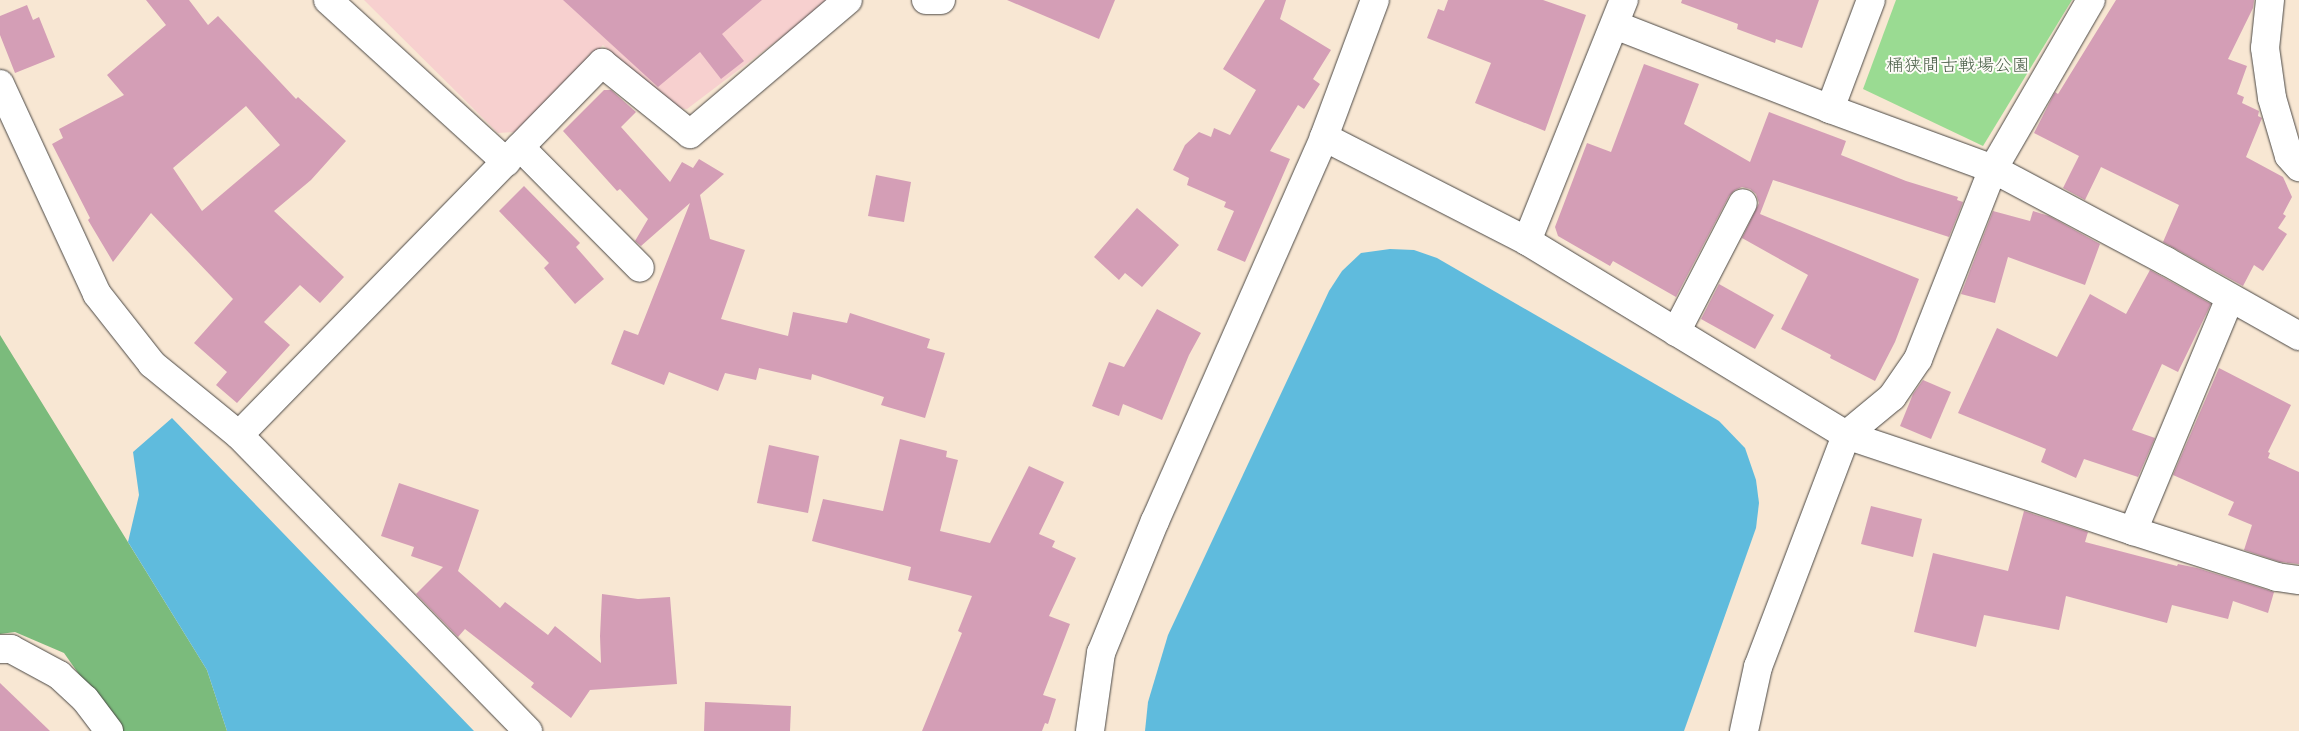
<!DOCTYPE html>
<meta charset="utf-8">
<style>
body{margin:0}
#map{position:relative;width:2299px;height:731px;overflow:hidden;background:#f8e7d3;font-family:Mali,"Klee One",sans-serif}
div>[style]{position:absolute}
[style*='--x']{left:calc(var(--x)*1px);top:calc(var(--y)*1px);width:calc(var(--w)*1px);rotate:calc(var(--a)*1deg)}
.built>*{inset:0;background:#f7d0cf}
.green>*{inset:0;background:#9adb92}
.forest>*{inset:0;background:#7bbb7c}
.water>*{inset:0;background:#5fbbdd}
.building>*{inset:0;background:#d49eb6}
.roads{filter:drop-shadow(0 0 1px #4a4744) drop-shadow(0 0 1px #4a4744)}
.minor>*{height:28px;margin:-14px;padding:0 14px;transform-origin:14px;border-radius:14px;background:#fff}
.tertiary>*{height:28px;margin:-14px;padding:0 14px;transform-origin:14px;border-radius:14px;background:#fff}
span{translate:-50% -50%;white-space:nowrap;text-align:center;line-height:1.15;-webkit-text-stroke:4px #fdfcf7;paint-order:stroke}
.park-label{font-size:18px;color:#4c604a}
</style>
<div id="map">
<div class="built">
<i style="clip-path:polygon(364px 0,831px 0,687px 109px,669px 107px,603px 45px,516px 132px,498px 133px)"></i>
</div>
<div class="green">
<i style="clip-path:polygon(1896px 0,2072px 0,1983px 146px,1863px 89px)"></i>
</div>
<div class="forest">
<i style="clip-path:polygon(0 335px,207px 670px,227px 731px,119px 731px,64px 653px,15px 632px,0 634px)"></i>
</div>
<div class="water">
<i style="clip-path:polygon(1390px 249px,1414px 250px,1437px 258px,1719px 421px,1745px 448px,1756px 480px,1759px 503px,1756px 528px,1684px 731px,1145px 731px,1148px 702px,1168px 635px,1329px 291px,1342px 271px,1361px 253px)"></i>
<i style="clip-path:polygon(172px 418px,474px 731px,227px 731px,207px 670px,128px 542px,139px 495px,133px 452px)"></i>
</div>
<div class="building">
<i style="clip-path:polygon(evenodd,146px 0,189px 0,208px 25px,218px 16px,296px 99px,298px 97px,346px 141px,311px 180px,274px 211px,344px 277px,320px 303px,300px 285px,264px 322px,290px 345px,237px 403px,216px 385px,227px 372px,194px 343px,233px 299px,151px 213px,113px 262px,88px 220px,90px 218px,52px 144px,63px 138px,59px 129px,124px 95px,107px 75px,166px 25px,146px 0,246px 106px,280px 145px,202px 211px,173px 168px,246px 106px)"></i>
<i style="clip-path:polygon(563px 0,762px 0,722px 34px,744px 61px,721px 79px,700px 52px,658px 87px)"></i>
<i style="clip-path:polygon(1007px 0,1115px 0,1099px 39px)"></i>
<i style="clip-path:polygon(1265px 0,1286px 0,1280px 19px,1331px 50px,1313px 79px,1320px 84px,1304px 109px,1298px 105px,1270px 151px,1290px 159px,1245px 262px,1217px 250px,1234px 211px,1224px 207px,1226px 202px,1187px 185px,1189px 178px,1173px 170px,1185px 145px,1199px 132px,1211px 137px,1214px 128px,1230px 135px,1256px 90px,1223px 69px)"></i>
<i style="clip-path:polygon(1448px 0,1543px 0,1586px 15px,1545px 131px,1475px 103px,1491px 63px,1427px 38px,1438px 9px,1444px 11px)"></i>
<i style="clip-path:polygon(1682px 0,1819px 0,1802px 48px,1776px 39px,1775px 43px,1737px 29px,1738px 24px,1681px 3px)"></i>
<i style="clip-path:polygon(2116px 0,2254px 0,2253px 8px,2228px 59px,2247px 66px,2237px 94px,2244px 97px,2242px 103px,2259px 111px,2258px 116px,2262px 118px,2246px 157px,2283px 177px,2292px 197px,2283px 214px,2286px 216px,2278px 228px,2287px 234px,2263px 271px,2254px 265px,2243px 286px,2163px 242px,2179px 205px,2101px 167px,2085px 200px,2063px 188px,2079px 156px,2034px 133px,2055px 92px,2058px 94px)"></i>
<i style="clip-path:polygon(27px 5px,33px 20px,39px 17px,55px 57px,15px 73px,0 35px,0 16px)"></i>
<i style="clip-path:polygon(1644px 64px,1699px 84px,1684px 124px,1750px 162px,1769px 112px,1846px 141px,1841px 155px,1906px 181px,1958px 197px,1957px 200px,1963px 202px,1949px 237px,1773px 180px,1760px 214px,1919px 279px,1895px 342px,1875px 381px,1830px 358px,1831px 355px,1781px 329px,1808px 275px,1742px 238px,1759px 203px,1756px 194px,1750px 189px,1742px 187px,1735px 190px,1729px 196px,1676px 297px,1613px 261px,1610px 266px,1558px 236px,1555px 227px,1587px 143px,1611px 152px)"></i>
<i style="clip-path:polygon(604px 90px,611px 90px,636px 112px,621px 127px,670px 182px,682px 162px,693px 168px,699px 159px,724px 174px,700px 195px,710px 239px,745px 250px,721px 319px,788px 336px,793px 312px,847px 323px,850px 313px,930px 339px,927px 348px,945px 353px,925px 418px,881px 405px,884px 397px,812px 374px,811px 380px,759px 368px,756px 380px,725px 373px,718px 391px,669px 372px,664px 385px,611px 364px,624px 330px,638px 335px,690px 203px,641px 246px,635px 241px,648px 219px,620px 189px,617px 191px,563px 131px)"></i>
<i style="clip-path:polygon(876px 175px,911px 182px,904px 222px,868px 216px)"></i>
<i style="clip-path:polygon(524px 186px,580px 243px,576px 247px,604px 279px,575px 304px,544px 268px,549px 263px,499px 211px)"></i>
<i style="clip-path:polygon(1137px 208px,1179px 245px,1142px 287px,1125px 273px,1119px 280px,1094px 257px)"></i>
<i style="clip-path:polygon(1993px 211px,2030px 221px,2033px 211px,2049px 216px,2100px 244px,2085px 285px,2008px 257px,1995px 303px,1961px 294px)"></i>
<i style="clip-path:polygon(2150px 270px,2211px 304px,2178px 372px,2162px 364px,2132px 430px,2155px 438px,2138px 477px,2084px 459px,2076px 478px,2041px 462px,2046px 449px,1958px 413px,1997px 328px,2057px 357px,2090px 294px,2126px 314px)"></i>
<i style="clip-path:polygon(1719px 284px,1774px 315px,1755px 349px,1701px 319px)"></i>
<i style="clip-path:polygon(1157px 309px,1201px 333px,1189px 355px,1162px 420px,1123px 404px,1119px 416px,1092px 406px,1109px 362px,1124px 367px)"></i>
<i style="clip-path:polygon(2219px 368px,2291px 405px,2268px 452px,2270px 453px,2268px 458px,2299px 472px,2299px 564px,2280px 562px,2244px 550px,2252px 525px,2228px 515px,2234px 502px,2173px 475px)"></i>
<i style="clip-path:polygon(1923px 380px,1951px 392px,1931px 439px,1900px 426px,1913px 394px)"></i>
<i style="clip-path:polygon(900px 439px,947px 451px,946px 457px,958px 460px,940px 531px,990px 543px,1029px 466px,1064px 482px,1039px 534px,1055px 541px,1052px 547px,1076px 558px,1049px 616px,1070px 624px,1043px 695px,1056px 699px,1048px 724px,1045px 723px,1042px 731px,922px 731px,962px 633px,958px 631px,972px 596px,908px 580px,911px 567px,812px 541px,823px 499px,883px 511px)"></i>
<i style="clip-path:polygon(769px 445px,819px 456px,808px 513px,757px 503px)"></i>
<i style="clip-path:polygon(399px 483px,479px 510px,458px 571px,500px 608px,505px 602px,548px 635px,555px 626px,601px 663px,600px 636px,602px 594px,638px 599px,670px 597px,677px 684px,590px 690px,571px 718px,531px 687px,534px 683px,465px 629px,458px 637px,416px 594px,443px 567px,411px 556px,414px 547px,381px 536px)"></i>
<i style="clip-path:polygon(1871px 506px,1922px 519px,1913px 557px,1861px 544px)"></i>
<i style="clip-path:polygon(2024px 511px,2088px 532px,2085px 542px,2177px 566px,2178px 564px,2197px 568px,2274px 592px,2268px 613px,2233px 601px,2228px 619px,2172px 605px,2167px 623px,2066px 596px,2059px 630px,1984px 615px,1976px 647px,1914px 632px,1933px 553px,2008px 571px)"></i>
<i style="clip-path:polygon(0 683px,50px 731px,0 731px)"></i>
<i style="clip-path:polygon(705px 702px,791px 706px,790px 731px,704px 731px)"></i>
</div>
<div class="roads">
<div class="minor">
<i style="--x:328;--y:0;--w:241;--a:42.3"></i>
<i style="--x:926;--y:0;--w:15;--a:0"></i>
<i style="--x:2270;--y:0;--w:48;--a:95.9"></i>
<i style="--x:2265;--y:48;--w:50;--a:82"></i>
<i style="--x:2272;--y:98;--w:60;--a:73.7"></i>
<i style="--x:2289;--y:156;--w:15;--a:48"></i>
<i style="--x:1615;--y:25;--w:231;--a:21.3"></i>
<i style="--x:1830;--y:109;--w:174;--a:20.2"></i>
<i style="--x:1993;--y:169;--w:196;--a:28"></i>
<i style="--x:2166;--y:261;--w:153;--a:29.4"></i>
<i style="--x:0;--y:84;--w:231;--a:65.2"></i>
<i style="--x:97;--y:294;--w:89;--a:51.8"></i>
<i style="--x:152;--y:364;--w:112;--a:39.2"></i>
<i style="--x:239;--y:435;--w:414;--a:45.7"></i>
<i style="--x:1830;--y:109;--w:116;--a:-69.4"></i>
<i style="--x:1324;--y:137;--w:228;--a:27.1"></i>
<i style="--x:1527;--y:241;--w:373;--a:31.3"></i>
<i style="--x:1846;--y:435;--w:303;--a:18.5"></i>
<i style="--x:2133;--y:531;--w:151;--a:17.7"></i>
<i style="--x:2277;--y:577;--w:22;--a:8"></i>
<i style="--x:520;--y:147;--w:170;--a:45.2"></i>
<i style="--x:1527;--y:241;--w:260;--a:-68.1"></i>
<i style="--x:1676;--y:332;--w:145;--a:-62.6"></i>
<i style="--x:239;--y:435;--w:520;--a:-45.7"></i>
<i style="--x:602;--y:63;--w:113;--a:38.9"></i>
<i style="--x:690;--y:134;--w:207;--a:-40.3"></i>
<i style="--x:2133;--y:531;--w:252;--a:-67.4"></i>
<i style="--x:0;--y:649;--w:11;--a:0"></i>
<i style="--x:11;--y:649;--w:55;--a:28.4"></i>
<i style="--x:59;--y:675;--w:35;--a:43"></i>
<i style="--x:85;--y:699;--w:40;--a:53"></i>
<i style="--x:1744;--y:731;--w:66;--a:-77.7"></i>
<i style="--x:1758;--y:667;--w:248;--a:-69.2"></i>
<i style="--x:1846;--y:435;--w:60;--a:-39.6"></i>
<i style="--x:1892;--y:397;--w:46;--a:-55.6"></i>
<i style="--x:1918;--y:359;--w:204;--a:-68.5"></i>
<i style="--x:1993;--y:169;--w:195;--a:-59.9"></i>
</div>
<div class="tertiary">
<i style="--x:1090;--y:731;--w:79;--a:-82"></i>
<i style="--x:1101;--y:653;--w:143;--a:-67.8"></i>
<i style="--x:1155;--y:521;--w:420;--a:-66.2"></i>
<i style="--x:1324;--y:137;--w:146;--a:-69.6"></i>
</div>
</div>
<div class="park-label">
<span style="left:1958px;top:64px">桶狭間古戦場公園</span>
</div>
</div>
